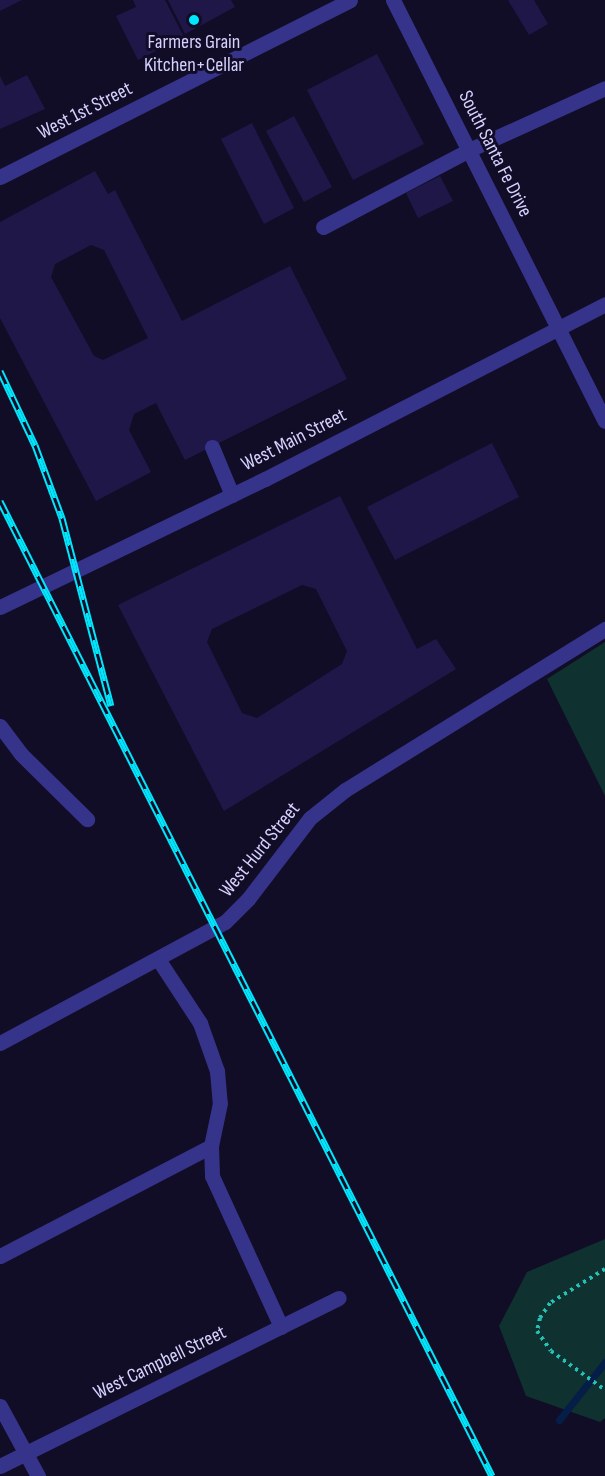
<!DOCTYPE html>
<style>
body{margin:0}
#map{position:relative;width:605px;height:1476px;overflow:hidden;background:#110d26;font-family:"Sofia Sans Condensed",sans-serif}
div>[style]{position:absolute}
[style*='--x']{left:calc(var(--x)*1px);top:calc(var(--y)*1px);width:calc(var(--w)*1px);rotate:calc(var(--a)*1deg)}
.green>*{inset:0;background:#0f312f}
.stream>*{height:7px;margin:-3.5px;padding:0 3.5px;transform-origin:3.5px;border-radius:3.5px;background:#051e47}
.building>*{inset:0;background:#201749}
.path>*{height:4px;margin-top:-2px;transform-origin:0;background:repeating-linear-gradient(90deg,#24c1b6 0 3px,transparent 0 7.5px)}
.minor>*{height:15px;margin:-7.5px;padding:0 7.5px;transform-origin:7.5px;border-radius:7.5px;background:#36338a}
.rail>*{height:7px;margin-top:-3.5px;transform-origin:0;background:repeating-linear-gradient(90deg,#110d26 0 14px,#00e7fd 0 28px);box-sizing:border-box;border-block:2px solid #00e7fd}
.dots>*{width:16px;height:16px;translate:-50% -50%;box-sizing:border-box;border:3px solid #110d26;border-radius:50%}
span{translate:-50% -50%;white-space:nowrap;text-align:center;line-height:1.15;-webkit-text-stroke:6px #110d26;paint-order:stroke}
.poi-label{font-size:20px;color:#d6d2ff}
.street-label{font-size:20px;color:#d6d2ff}
</style>
<div id="map">
<div class="green">
<i style="clip-path:polygon(605px 642px,605px 796px,547px 679px)"></i>
<i style="clip-path:polygon(605px 1239px,605px 1418px,600px 1422px,526px 1396px,499px 1326px,527px 1272px)"></i>
</div>
<div class="stream">
<i style="--x:559;--y:1420;--w:74;--a:-51.6"></i>
</div>
<div class="building">
<i style="clip-path:polygon(0 0,22px 0,0 11px)"></i>
<i style="clip-path:polygon(133px 0,165px 0,184px 37px,138px 60px,116px 16px,136px 7px)"></i>
<i style="clip-path:polygon(168px 0,231px 0,235px 7px,185px 34px)"></i>
<i style="clip-path:polygon(508px 0,534px 0,548px 24px,529px 35px)"></i>
<i style="clip-path:polygon(377px 54px,424px 144px,353px 180px,307px 90px)"></i>
<i style="clip-path:polygon(27px 75px,45px 109px,0 129px,0 76px,5px 86px)"></i>
<i style="clip-path:polygon(294px 116px,332px 187px,304px 202px,266px 131px)"></i>
<i style="clip-path:polygon(252px 123px,294px 208px,264px 224px,221px 139px)"></i>
<i style="clip-path:polygon(evenodd,95px 171px,108px 194px,115px 190px,182px 321px,290px 266px,347px 379px,185px 460px,156px 403px,134px 414px,129px 430px,151px 472px,96px 501px,0 318px,0 222px,95px 171px,91px 245px,104px 250px,148px 338px,103px 360px,94px 356px,51px 277px,55px 264px,91px 245px)"></i>
<i style="clip-path:polygon(440px 176px,453px 201px,418px 218px,406px 193px)"></i>
<i style="clip-path:polygon(492px 443px,519px 497px,395px 560px,367px 507px)"></i>
<i style="clip-path:polygon(evenodd,340px 496px,417px 649px,436px 639px,456px 669px,224px 811px,118px 605px,340px 496px,302px 585px,316px 589px,347px 651px,342px 664px,257px 718px,242px 713px,207px 642px,212px 629px,302px 585px)"></i>
</div>
<div class="path">
<i style="--x:605;--y:1269;--w:65;--a:148.3"></i>
<i style="--x:550;--y:1303;--w:18;--a:124"></i>
<i style="--x:540;--y:1318;--w:13;--a:103"></i>
<i style="--x:537;--y:1331;--w:24;--a:55"></i>
<i style="--x:551;--y:1351;--w:67;--a:35.8"></i>
</div>
<div class="minor">
<i style="--x:393;--y:0;--w:471;--a:63.3"></i>
<i style="--x:0;--y:177;--w:392;--a:-26.8"></i>
<i style="--x:323;--y:227;--w:165;--a:-27.8"></i>
<i style="--x:469;--y:150;--w:149;--a:-24.5"></i>
<i style="--x:212;--y:447;--w:52;--a:67.4"></i>
<i style="--x:0;--y:607;--w:294;--a:-25.8"></i>
<i style="--x:265;--y:479;--w:382;--a:-27.2"></i>
<i style="--x:0;--y:726;--w:35;--a:53"></i>
<i style="--x:21;--y:754;--w:93;--a:44.6"></i>
<i style="--x:158;--y:959;--w:77;--a:56.7"></i>
<i style="--x:200;--y:1023;--w:51;--a:70.5"></i>
<i style="--x:217;--y:1071;--w:32;--a:85"></i>
<i style="--x:220;--y:1103;--w:44;--a:101.8"></i>
<i style="--x:211;--y:1146;--w:30;--a:88"></i>
<i style="--x:212;--y:1176;--w:166;--a:65.4"></i>
<i style="--x:0;--y:1043;--w:255;--a:-28.3"></i>
<i style="--x:225;--y:922;--w:33;--a:-45"></i>
<i style="--x:248;--y:899;--w:102;--a:-52.6"></i>
<i style="--x:310;--y:818;--w:45;--a:-38.7"></i>
<i style="--x:345;--y:790;--w:306;--a:-31.8"></i>
<i style="--x:0;--y:1256;--w:238;--a:-27.5"></i>
<i style="--x:0;--y:1406;--w:80;--a:61.5"></i>
<i style="--x:0;--y:1466;--w:378;--a:-26.4"></i>
</div>
<div class="rail">
<i style="--x:0;--y:371;--w:82;--a:64.7"></i>
<i style="--x:35;--y:445;--w:78;--a:69.7"></i>
<i style="--x:62;--y:518;--w:194;--a:75.4"></i>
<i style="--x:0;--y:501;--w:1092;--a:63.22"></i>
</div>
<div class="dots">
<i style="left:194px;top:20px;background:#00e7fd"></i>
</div>
<div class="poi-label">
<span style="left:194px;top:54px">Farmers Grain<br>Kitchen+Cellar</span>
</div>
<div class="street-label">
<span style="left:85px;top:111px;rotate:-27deg">West 1st Street</span>
<span style="left:495px;top:154px;rotate:63deg">South Santa Fe Drive</span>
<span style="left:294px;top:440px;rotate:-27deg">West Main Street</span>
<span style="left:260px;top:850px;rotate:-51deg">West Hurd Street</span>
<span style="left:160px;top:1363px;rotate:-26deg">West Campbell Street</span>
</div>
</div>
